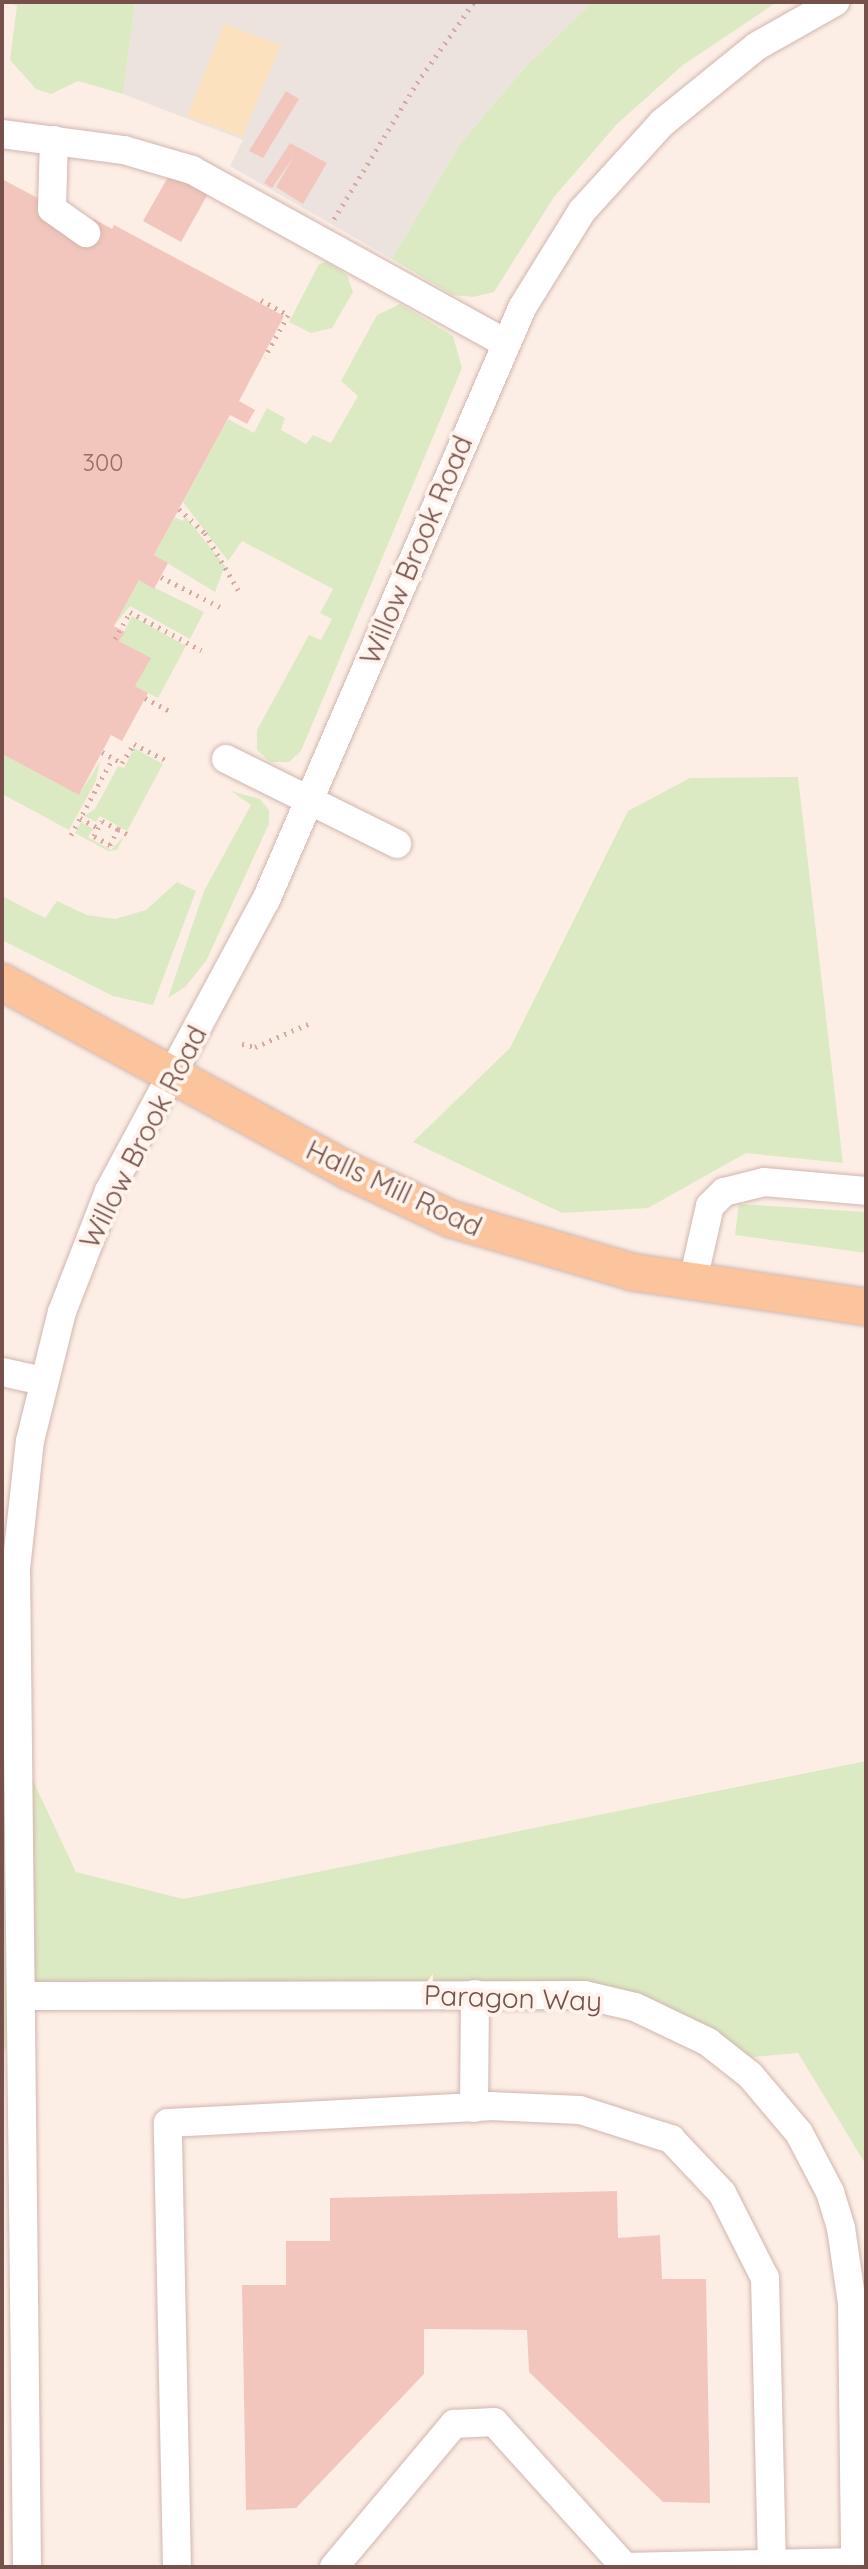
<!DOCTYPE html>
<style>
body{margin:0}
#map{position:relative;width:868px;height:2569px;overflow:hidden;background:#fdeee5;font-family:Quicksand,sans-serif}
div>[style]{position:absolute}
[style*='--x']{left:calc(var(--x)*1px);top:calc(var(--y)*1px);width:calc(var(--w)*1px);rotate:calc(var(--a)*1deg)}
.industrial>*{inset:0;background:#ece3df}
.green>*{inset:0;background:#dceac3}
.sand>*{inset:0;background:#fce1bf}
.building>*{inset:0;background:#f2c6bc}
.path>*{height:5px;margin-top:-2.5px;transform-origin:0;background:repeating-linear-gradient(90deg,#d7a99f 0 2px,transparent 0 8px)}
.roads{filter:drop-shadow(0 0 2px #d0b6ae) drop-shadow(0 0 2px #d0b6ae)}
.minor>*{height:28px;margin:-14px;padding:0 14px;transform-origin:14px;border-radius:14px;background:#fff}
.major>*{height:36px;margin:-18px;padding:0 18px;transform-origin:18px;border-radius:18px;background:#fcc49d}
span{translate:-50% -50%;white-space:nowrap;text-align:center;line-height:1.15;-webkit-text-stroke:8px #fff3ec;paint-order:stroke}
.number-label{font-size:24px;color:#956e66}
.number-label span{-webkit-text-stroke-width:0}
.street-label{font-size:28px;color:#76504a}
.frame{position:absolute;inset:0;border:4px solid #76504a;pointer-events:none}
</style>
<div id="map">
<div class="industrial">
<i style="clip-path:polygon(135px 2px,593px 2px,527px 65px,460px 144px,392px 259px,230px 166px,243px 140px,123px 94px)"></i>
</div>
<div class="green">
<i style="clip-path:polygon(6px 2px,135px 2px,123px 94px,78px 81px,51px 94px,36px 89px,10px 60px,17px 6px)"></i>
<i style="clip-path:polygon(593px 2px,777px 2px,683px 65px,617px 124px,554px 197px,494px 292px,473px 297px,453px 295px,392px 259px,460px 144px,527px 65px)"></i>
<i style="clip-path:polygon(327px 262px,347px 275px,353px 292px,332px 328px,311px 333px,289px 322px,319px 264px)"></i>
<i style="clip-path:polygon(400px 304px,453px 336px,462px 368px,301px 751px,289px 762px,270px 762px,257px 750px,257px 730px,309px 635px,321px 640px,332px 619px,320px 613px,333px 589px,242px 541px,228px 561px,183px 502px,228px 419px,254px 433px,267px 408px,285px 418px,281px 430px,306px 444px,313px 435px,331px 443px,358px 396px,341px 381px,377px 315px)"></i>
<i style="clip-path:polygon(175px 517px,182px 521px,186px 517px,225px 566px,215px 592px,154px 555px)"></i>
<i style="clip-path:polygon(139px 580px,204px 612px,190px 639px,130px 606px,114px 626px)"></i>
<i style="clip-path:polygon(132px 616px,186px 646px,158px 698px,135px 686px,150px 658px,119px 641px)"></i>
<i style="clip-path:polygon(134px 748px,163px 764px,127px 831px,100px 816px,96px 822px,84px 816px,95px 809px,118px 766px,124px 768px)"></i>
<i style="clip-path:polygon(2px 754px,79px 795px,100px 761px,96px 781px,69px 830px,2px 794px)"></i>
<i style="clip-path:polygon(798px 777px,843px 1163px,746px 1153px,648px 1208px,562px 1213px,413px 1142px,510px 1048px,628px 811px,690px 778px)"></i>
<i style="clip-path:polygon(231px 791px,260px 799px,269px 810px,269px 824px,206px 961px,185px 987px,168px 998px,204px 891px,251px 805px)"></i>
<i style="clip-path:polygon(81px 822px,93px 829px,88px 837px,111px 850px,124px 836px,117px 850px,108px 851px,75px 833px)"></i>
<i style="clip-path:polygon(177px 882px,196px 891px,153px 1005px,113px 996px,2px 940px,2px 896px,45px 918px,57px 901px,87px 915px,115px 919px,146px 910px)"></i>
<i style="clip-path:polygon(739px 1204px,866px 1212px,866px 1253px,735px 1235px)"></i>
<i style="clip-path:polygon(2px 1715px,76px 1872px,183px 1899px,866px 1761px,866px 2165px,798px 2053px,731px 2059px,585px 1991px,24px 1989px,24px 2048px,2px 2049px)"></i>
</div>
<div class="sand">
<i style="clip-path:polygon(224px 24px,281px 45px,242px 137px,187px 116px)"></i>
</div>
<div class="building">
<i style="clip-path:polygon(286px 91px,299px 99px,263px 158px,249px 151px)"></i>
<i style="clip-path:polygon(290px 143px,327px 163px,303px 204px,276px 187px,294px 156px,272px 188px,264px 183px)"></i>
<i style="clip-path:polygon(172px 170px,209px 192px,181px 242px,143px 221px)"></i>
<i style="clip-path:polygon(2px 179px,45px 202px,84px 237px,94px 219px,112px 229px,114px 225px,284px 316px,239px 401px,255px 410px,247px 424px,230px 415px,154px 555px,168px 563px,154px 589px,139px 580px,114px 626px,125px 632px,119px 641px,151px 658px,135px 686px,148px 693px,122px 741px,111px 735px,79px 795px,2px 754px)"></i>
<i style="clip-path:polygon(617px 2191px,618px 2238px,660px 2235px,662px 2279px,706px 2279px,710px 2503px,663px 2502px,529px 2372px,527px 2330px,424px 2329px,424px 2374px,296px 2508px,246px 2510px,242px 2285px,286px 2285px,286px 2241px,330px 2241px,330px 2198px)"></i>
</div>
<div class="path">
<i style="--x:334;--y:219;--w:159;--a:-58.6"></i>
<i style="--x:417;--y:83;--w:99;--a:-54.9"></i>
<i style="--x:261;--y:300;--w:31;--a:29"></i>
<i style="--x:288;--y:315;--w:48;--a:118.7"></i>
<i style="--x:179;--y:509;--w:35;--a:43"></i>
<i style="--x:205;--y:533;--w:66;--a:59.9"></i>
<i style="--x:161;--y:577;--w:71;--a:26.9"></i>
<i style="--x:115;--y:639;--w:31;--a:-61"></i>
<i style="--x:130;--y:612;--w:81;--a:28.2"></i>
<i style="--x:145;--y:698;--w:30;--a:28"></i>
<i style="--x:102;--y:752;--w:23;--a:29"></i>
<i style="--x:122;--y:763;--w:22;--a:-58"></i>
<i style="--x:134;--y:744;--w:39;--a:27"></i>
<i style="--x:80;--y:818;--w:21;--a:29"></i>
<i style="--x:102;--y:821;--w:18;--a:27"></i>
<i style="--x:118;--y:829;--w:18;--a:117"></i>
<i style="--x:110;--y:845;--w:18;--a:-151"></i>
<i style="--x:94;--y:836;--w:17;--a:-62"></i>
<i style="--x:118;--y:829;--w:13;--a:29"></i>
<i style="--x:71;--y:835;--w:88;--a:-61.4"></i>
<i style="--x:242;--y:1044;--w:13;--a:13"></i>
<i style="--x:255;--y:1047;--w:58;--a:-23.5"></i>
</div>
<div class="roads">
<div class="minor">
<i style="--x:2;--y:134;--w:123;--a:7.5"></i>
<i style="--x:124;--y:150;--w:71;--a:16.4"></i>
<i style="--x:192;--y:170;--w:359;--a:28.9"></i>
<i style="--x:54;--y:140;--w:69;--a:91.7"></i>
<i style="--x:52;--y:209;--w:42;--a:35.2"></i>
<i style="--x:226;--y:759;--w:191;--a:26.4"></i>
<i style="--x:692;--y:1285;--w:81;--a:-77.2"></i>
<i style="--x:710;--y:1206;--w:20;--a:-45"></i>
<i style="--x:724;--y:1192;--w:41;--a:-14"></i>
<i style="--x:764;--y:1182;--w:102;--a:5"></i>
<i style="--x:2;--y:1372;--w:42;--a:12.4"></i>
<i style="--x:23;--y:1996;--w:561;--a:-0.1"></i>
<i style="--x:584;--y:1995;--w:52;--a:13.2"></i>
<i style="--x:635;--y:2007;--w:81;--a:25.6"></i>
<i style="--x:708;--y:2042;--w:53;--a:38.2"></i>
<i style="--x:750;--y:2075;--w:76;--a:49.8"></i>
<i style="--x:799;--y:2133;--w:67;--a:62.3"></i>
<i style="--x:830;--y:2192;--w:38;--a:73"></i>
<i style="--x:841;--y:2228;--w:76;--a:81.7"></i>
<i style="--x:852;--y:2303;--w:264;--a:89.3"></i>
<i style="--x:474;--y:2108;--w:114;--a:-89.5"></i>
<i style="--x:27;--y:2567;--w:998;--a:-90.63"></i>
<i style="--x:16;--y:1569;--w:129;--a:-83.8"></i>
<i style="--x:30;--y:1441;--w:133;--a:-76.1"></i>
<i style="--x:62;--y:1312;--w:130;--a:-68.8"></i>
<i style="--x:109;--y:1191;--w:331;--a:-61.7"></i>
<i style="--x:266;--y:900;--w:645;--a:-66.61"></i>
<i style="--x:522;--y:308;--w:114;--a:-58.3"></i>
<i style="--x:582;--y:211;--w:119;--a:-47.7"></i>
<i style="--x:662;--y:123;--w:122;--a:-39"></i>
<i style="--x:757;--y:46;--w:90;--a:-29.4"></i>
<i style="--x:177;--y:2567;--w:444;--a:-91.2"></i>
<i style="--x:168;--y:2123;--w:322;--a:-3"></i>
<i style="--x:490;--y:2106;--w:90;--a:2.5"></i>
<i style="--x:580;--y:2110;--w:96;--a:17.7"></i>
<i style="--x:671;--y:2139;--w:74;--a:46.6"></i>
<i style="--x:722;--y:2193;--w:95;--a:63.2"></i>
<i style="--x:765;--y:2278;--w:289;--a:88.6"></i>
<i style="--x:334;--y:2567;--w:187;--a:-50"></i>
<i style="--x:454;--y:2424;--w:40;--a:-2.9"></i>
<i style="--x:494;--y:2422;--w:194;--a:47.9"></i>
<i style="--x:623;--y:2567;--w:232;--a:-1.2"></i>
</div>
<div class="major">
<i style="--x:2;--y:982;--w:397;--a:28.6"></i>
<i style="--x:351;--y:1172;--w:110;--a:25.2"></i>
<i style="--x:451;--y:1219;--w:189;--a:16.3"></i>
<i style="--x:632;--y:1272;--w:237;--a:8.5"></i>
</div>
</div>
<div class="number-label">
<span style="left:103px;top:463px">300</span>
</div>
<div class="street-label">
<span style="left:416px;top:550px;rotate:-67deg">Willow Brook Road</span>
<span style="left:143px;top:1137px;rotate:-63deg">Willow Brook Road</span>
<span style="left:394px;top:1188px;rotate:25deg">Halls Mill Road</span>
<span style="left:513px;top:1998px;rotate:2deg">Paragon Way</span>
</div>
<div class="frame"></div>
</div>
